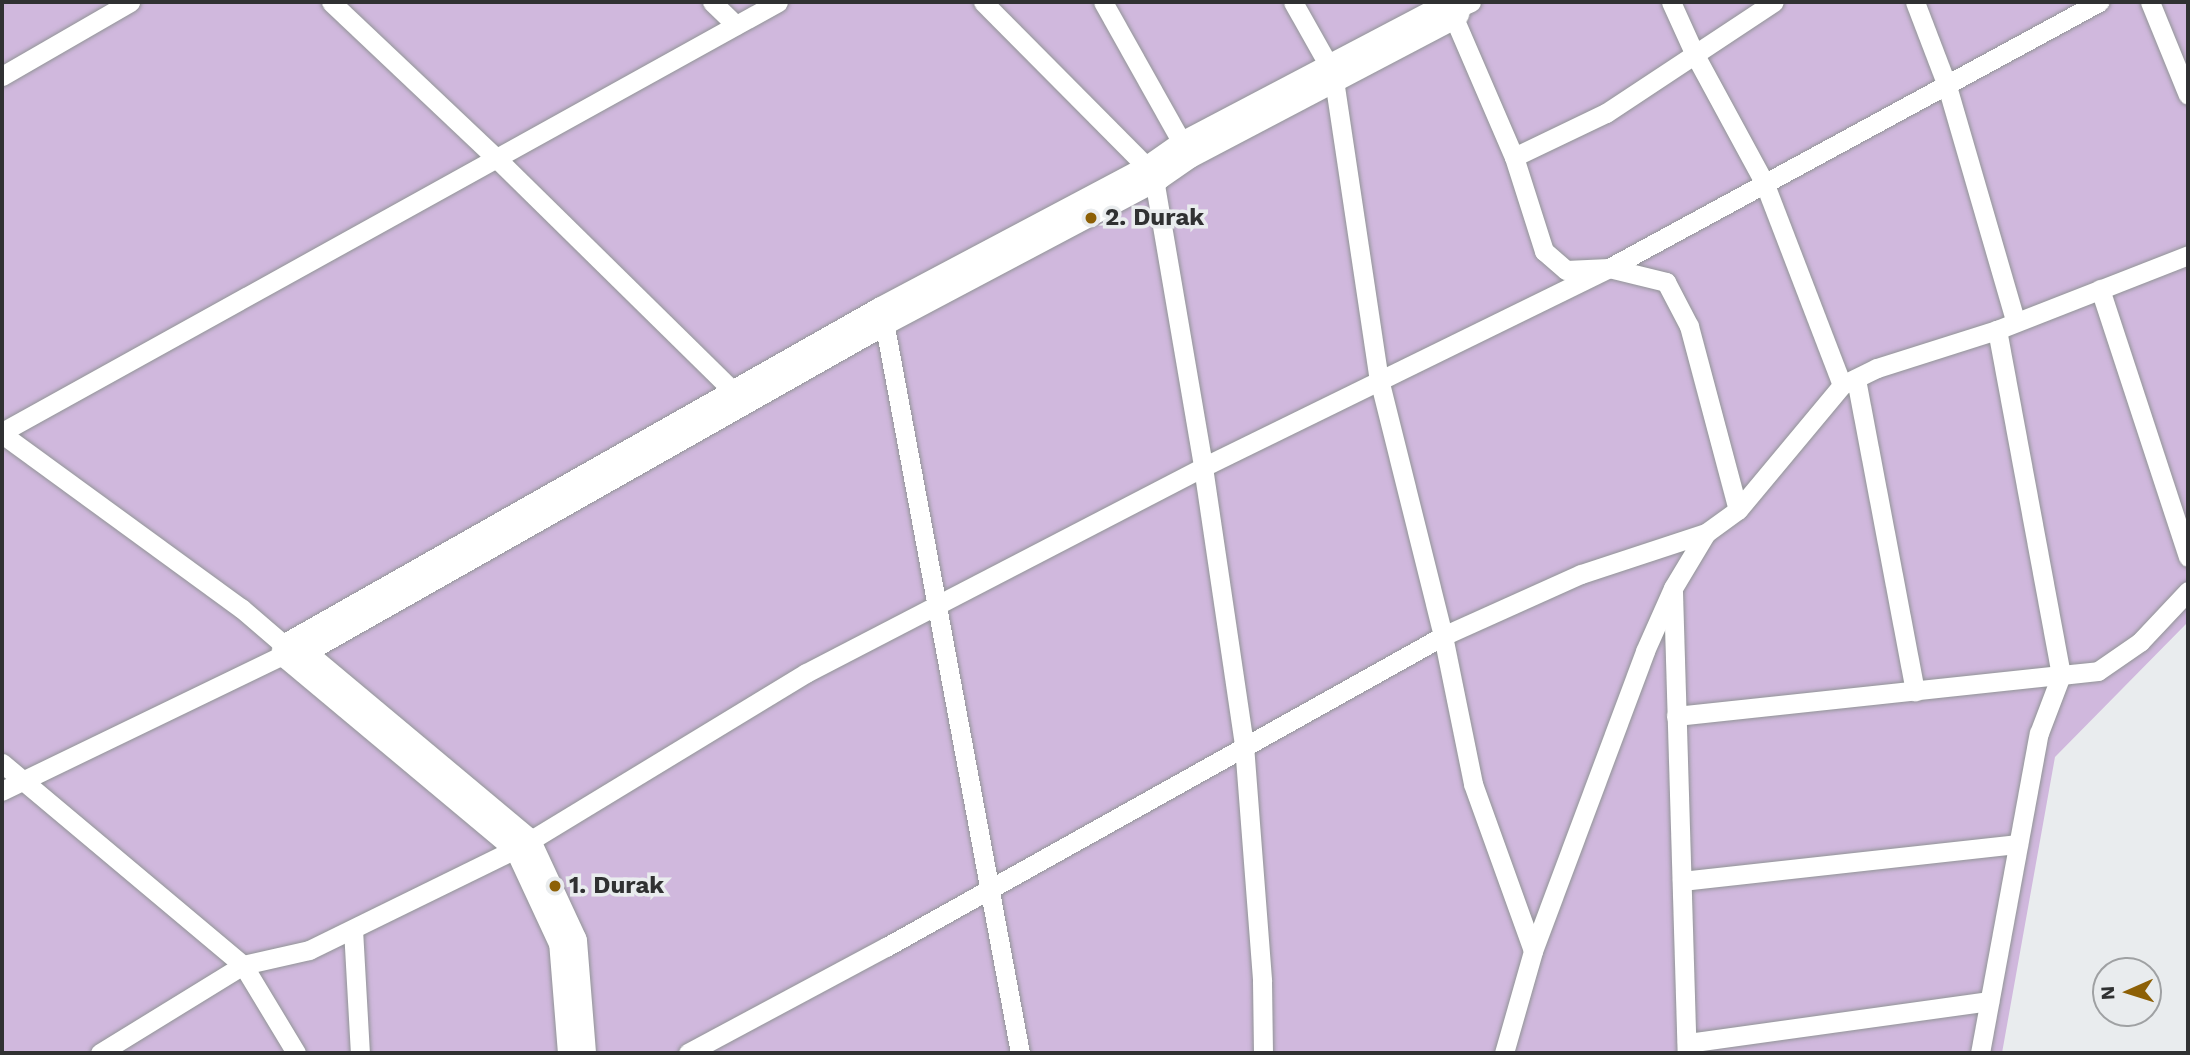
<!DOCTYPE html>
<style>
body{margin:0}
#map{position:relative;width:2190px;height:1055px;overflow:hidden;background:#e9ecee;font-family:"Work Sans",sans-serif}
div>[style]{position:absolute}
[style*='--x']{left:calc(var(--x)*1px);top:calc(var(--y)*1px);width:calc(var(--w)*1px);rotate:calc(var(--a)*1deg)}
.green>*{inset:0;background:#d0b8dd}
.roads{filter:drop-shadow(0 0 2px #919496) drop-shadow(0 0 2px #919496)}
.lane>*{height:19px;margin:-9.5px;padding:0 9.5px;transform-origin:9.5px;border-radius:9.5px;background:#fff}
.street>*{height:38px;margin:-19px;padding:0 19px;transform-origin:19px;border-radius:19px;background:#fff}
.dots>*{width:19px;height:19px;translate:-50% -50%;box-sizing:border-box;border:4px solid #e9ecee;border-radius:50%}
span{translate:-50% -50%;white-space:nowrap;text-align:center;line-height:1.15;-webkit-text-stroke:7px #e9ecee;paint-order:stroke}
.poi-label{font-size:24px;color:#303132;font-weight:700}
.left{translate:0 -50%;text-align:left}
.frame{position:absolute;inset:0;border:4px solid #303132;pointer-events:none}
.north{position:absolute;left:2092px;top:957px;width:70px;height:70px;box-sizing:border-box;background:#e9ecee;border:2px solid #9fa1a3;border-radius:50%;rotate:267deg;font-size:19px;font-weight:700;line-height:28px;text-align:center;color:#303132}
.north::after{content:'';display:block;margin:auto;width:24px;height:32px;background:#8d6006;clip-path:polygon(50% 0,100% 100%,50% 72%,0 100%)}
</style>
<div id="map">
<div class="green">
<i style="clip-path:polygon(2px 2px,2188px 2px,2188px 622px,2055px 757px,2002px 1053px,2px 1053px)"></i>
</div>
<div class="roads">
<div class="lane">
<i style="--x:331;--y:2;--w:227;--a:43.4"></i>
<i style="--x:496;--y:158;--w:341;--a:44.5"></i>
<i style="--x:712;--y:2;--w:33;--a:44"></i>
<i style="--x:983;--y:2;--w:241;--a:45.2"></i>
<i style="--x:1153;--y:173;--w:298;--a:80.3"></i>
<i style="--x:1203;--y:467;--w:281;--a:81.6"></i>
<i style="--x:1244;--y:745;--w:237;--a:85.6"></i>
<i style="--x:1262;--y:981;--w:72;--a:89.2"></i>
<i style="--x:1103;--y:2;--w:170;--a:60.7"></i>
<i style="--x:1293;--y:2;--w:81;--a:60.6"></i>
<i style="--x:1333;--y:73;--w:309;--a:81.5"></i>
<i style="--x:1379;--y:379;--w:265;--a:76"></i>
<i style="--x:1443;--y:636;--w:151;--a:78.5"></i>
<i style="--x:1473;--y:784;--w:177;--a:70.2"></i>
<i style="--x:1471;--y:2;--w:22;--a:156"></i>
<i style="--x:1451;--y:11;--w:159;--a:66.7"></i>
<i style="--x:1514;--y:157;--w:99;--a:72.3"></i>
<i style="--x:1544;--y:251;--w:29;--a:41"></i>
<i style="--x:1566;--y:270;--w:43;--a:-2.7"></i>
<i style="--x:1609;--y:268;--w:59;--a:13.8"></i>
<i style="--x:1666;--y:282;--w:50;--a:62.4"></i>
<i style="--x:1689;--y:326;--w:190;--a:75.1"></i>
<i style="--x:1671;--y:2;--w:58;--a:65.6"></i>
<i style="--x:1695;--y:55;--w:145;--a:61.5"></i>
<i style="--x:1764;--y:182;--w:217;--a:69"></i>
<i style="--x:1915;--y:2;--w:90;--a:69.1"></i>
<i style="--x:1947;--y:86;--w:244;--a:73.8"></i>
<i style="--x:2150;--y:2;--w:100;--a:67.8"></i>
<i style="--x:2;--y:76;--w:148;--a:-30"></i>
<i style="--x:1514;--y:157;--w:102;--a:-25.6"></i>
<i style="--x:1606;--y:113;--w:201;--a:-33.5"></i>
<i style="--x:2100;--y:289;--w:282;--a:71.8"></i>
<i style="--x:883;--y:316;--w:750;--a:79.47"></i>
<i style="--x:1856;--y:379;--w:318;--a:79.3"></i>
<i style="--x:2;--y:432;--w:887;--a:-28.99"></i>
<i style="--x:2;--y:434;--w:296;--a:36.1"></i>
<i style="--x:241;--y:608;--w:66;--a:40.7"></i>
<i style="--x:291;--y:651;--w:321;--a:154.2"></i>
<i style="--x:1673;--y:592;--w:461;--a:88.3"></i>
<i style="--x:1676;--y:716;--w:387;--a:-6.1"></i>
<i style="--x:2061;--y:675;--w:351;--a:-100.5"></i>
<i style="--x:2;--y:763;--w:314;--a:40"></i>
<i style="--x:243;--y:965;--w:103;--a:58.9"></i>
<i style="--x:1682;--y:881;--w:338;--a:-6.3"></i>
<i style="--x:353;--y:929;--w:124;--a:86.8"></i>
<i style="--x:1687;--y:1043;--w:305;--a:-7.9"></i>
<i style="--x:100;--y:1053;--w:168;--a:-31.6"></i>
<i style="--x:243;--y:965;--w:68;--a:-12.8"></i>
<i style="--x:309;--y:950;--w:238;--a:-26.1"></i>
<i style="--x:523;--y:845;--w:331;--a:-31.3"></i>
<i style="--x:806;--y:673;--w:447;--a:-27.4"></i>
<i style="--x:1203;--y:467;--w:452;--a:-26.1"></i>
<i style="--x:1609;--y:268;--w:558;--a:-28.5"></i>
<i style="--x:688;--y:1053;--w:225;--a:-28.2"></i>
<i style="--x:886;--y:947;--w:638;--a:-29.18"></i>
<i style="--x:1443;--y:636;--w:151;--a:-24.2"></i>
<i style="--x:1581;--y:574;--w:132;--a:-18.2"></i>
<i style="--x:1504;--y:1053;--w:106;--a:-74.1"></i>
<i style="--x:1533;--y:951;--w:320;--a:-69.5"></i>
<i style="--x:1645;--y:651;--w:69;--a:-66"></i>
<i style="--x:1673;--y:588;--w:64;--a:-59"></i>
<i style="--x:1706;--y:533;--w:39;--a:-36"></i>
<i style="--x:1738;--y:510;--w:163;--a:-50.2"></i>
<i style="--x:1842;--y:385;--w:39;--a:-26"></i>
<i style="--x:1877;--y:368;--w:126;--a:-17.6"></i>
<i style="--x:1997;--y:330;--w:205;--a:-21.4"></i>
<i style="--x:1980;--y:1053;--w:325;--a:-79.6"></i>
<i style="--x:2039;--y:733;--w:62;--a:-69.2"></i>
<i style="--x:2061;--y:675;--w:37;--a:-6"></i>
<i style="--x:2098;--y:671;--w:51;--a:-34.6"></i>
<i style="--x:2140;--y:642;--w:70;--a:-46.7"></i>
</div>
<div class="street">
<i style="--x:577;--y:1053;--w:111;--a:-94.6"></i>
<i style="--x:568;--y:942;--w:107;--a:-114.9"></i>
<i style="--x:523;--y:845;--w:302;--a:-140.1"></i>
<i style="--x:291;--y:651;--w:680;--a:-29.5"></i>
<i style="--x:883;--y:316;--w:306;--a:-27.9"></i>
<i style="--x:1153;--y:173;--w:40;--a:-34.9"></i>
<i style="--x:1186;--y:150;--w:299;--a:-27.7"></i>
</div>
</div>
<div class="dots">
<i style="left:1091px;top:218px;background:#8d6006"></i>
<i style="left:555px;top:886px;background:#8d6006"></i>
</div>
<div class="poi-label">
<span class="left" style="left:1105px;top:218px">2. Durak</span>
<span class="left" style="left:569px;top:886px">1. Durak</span>
</div>
<div class="frame"></div>
<div class="north">N</div>
</div>
